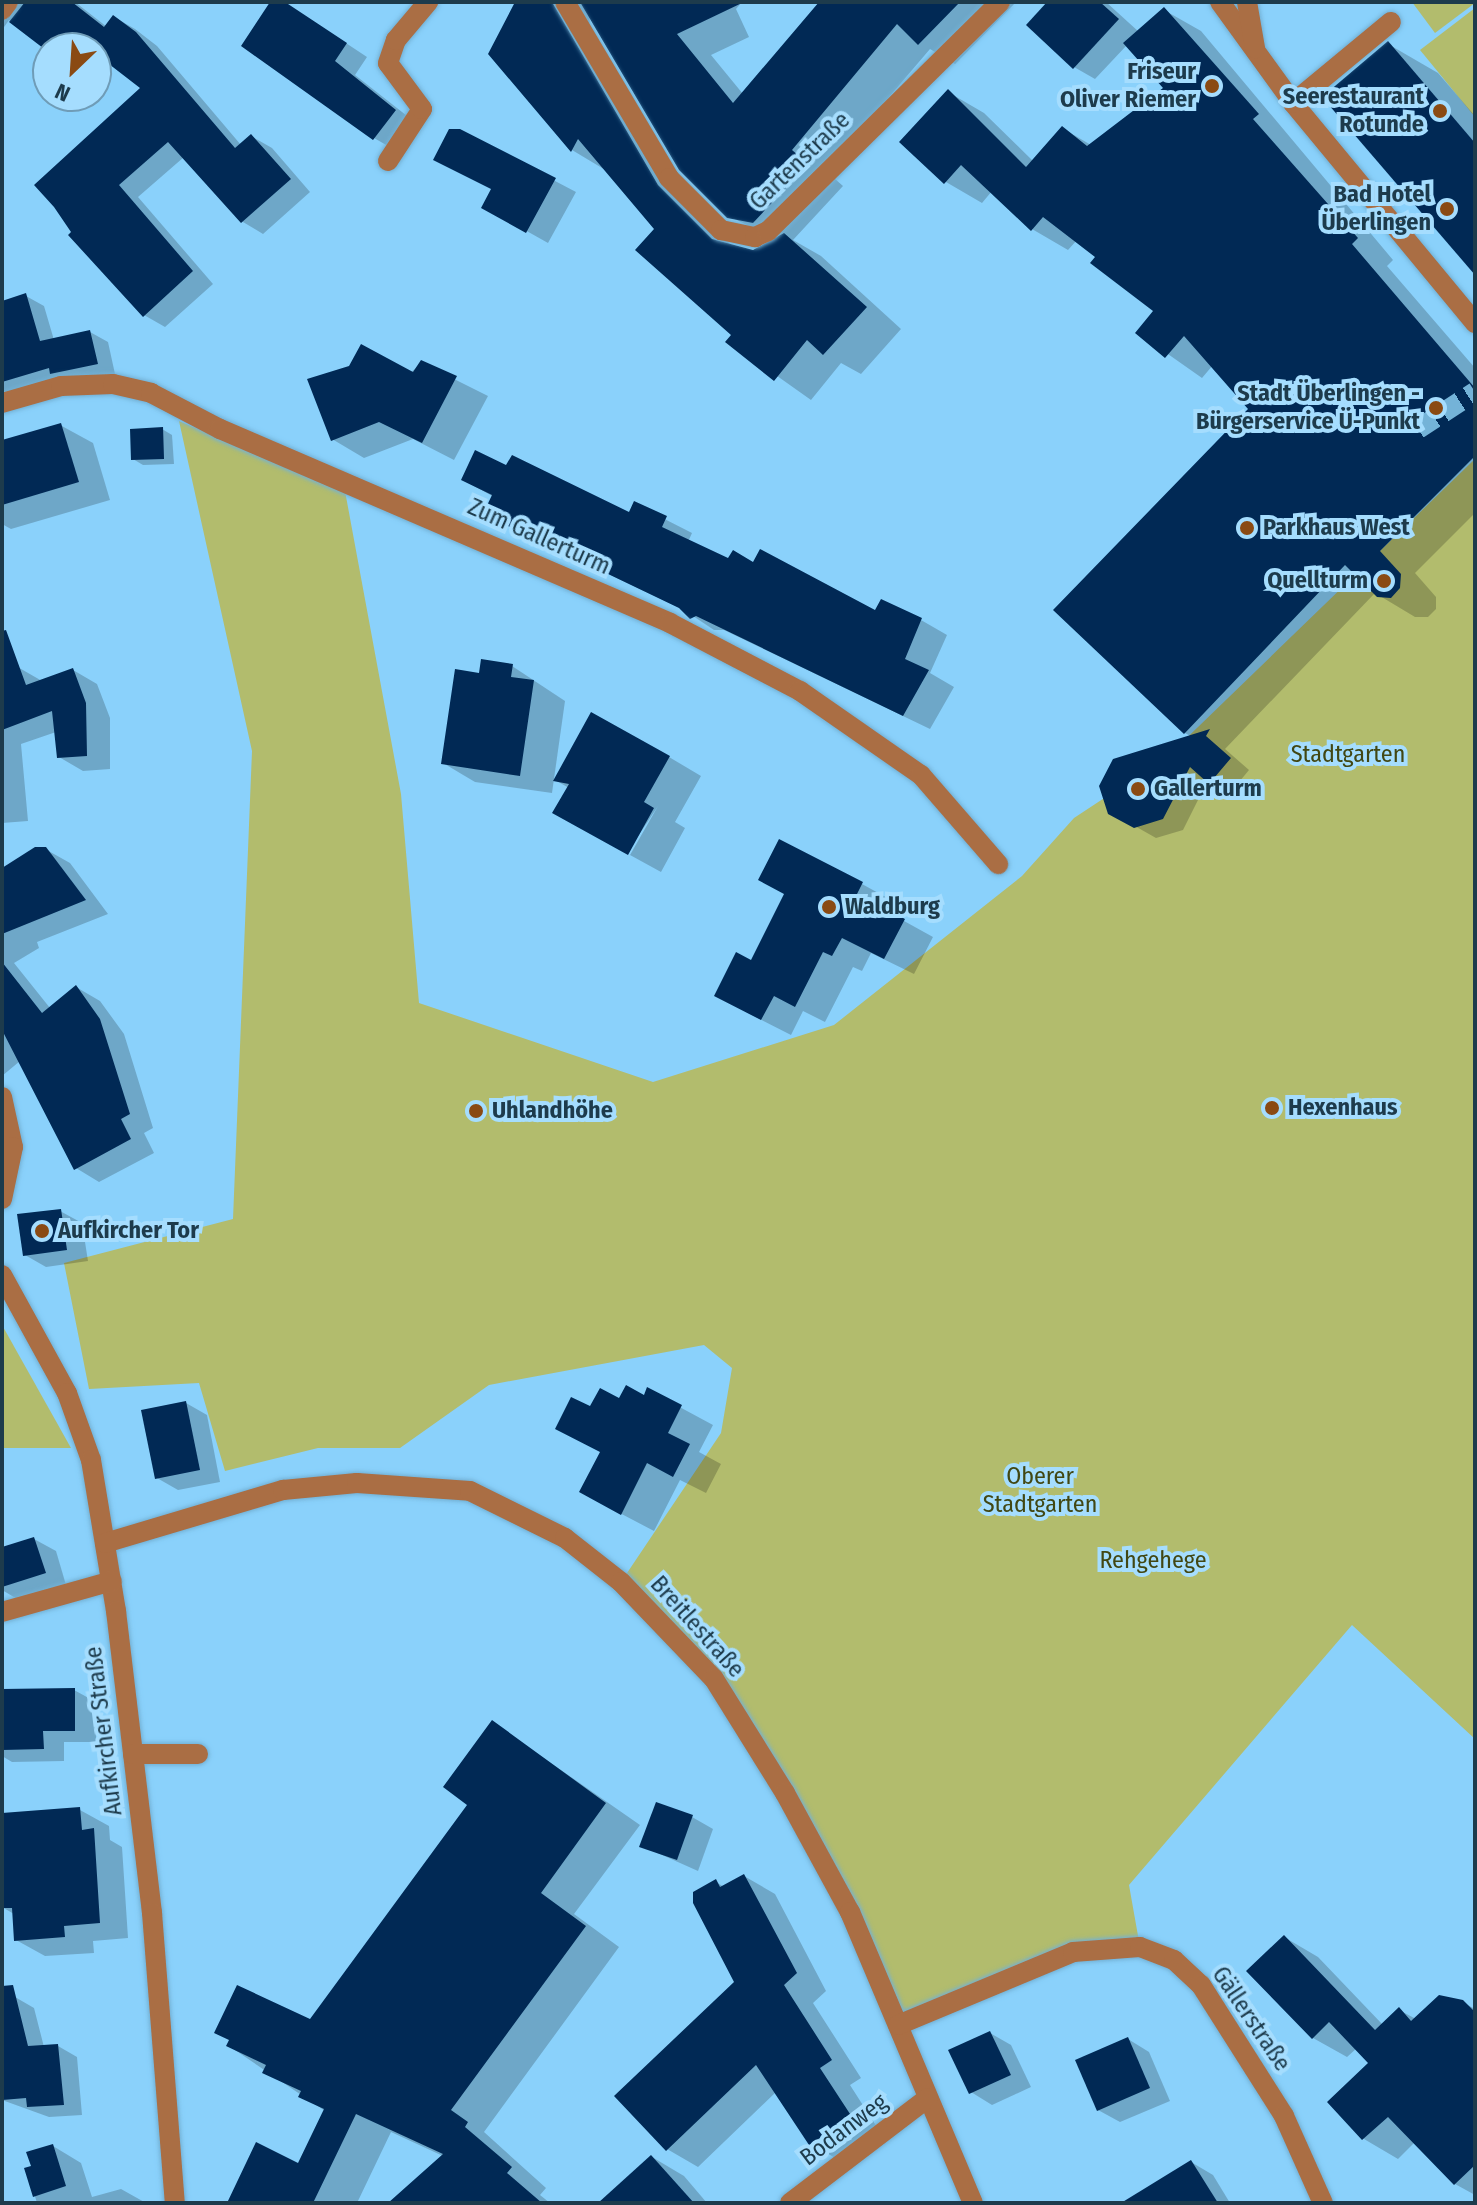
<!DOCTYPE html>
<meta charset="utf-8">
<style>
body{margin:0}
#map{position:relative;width:1477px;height:2205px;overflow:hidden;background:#8ad1fb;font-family:"Fira Sans Condensed",sans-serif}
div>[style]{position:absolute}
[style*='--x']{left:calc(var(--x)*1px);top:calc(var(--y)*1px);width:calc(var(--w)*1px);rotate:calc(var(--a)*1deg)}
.green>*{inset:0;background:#b2bc6d}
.shadow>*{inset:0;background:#0003}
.building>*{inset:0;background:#012955}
.minor-tunnel>*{height:20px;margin-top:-10px;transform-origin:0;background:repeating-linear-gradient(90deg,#74b3d8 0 20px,transparent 0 30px)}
.roads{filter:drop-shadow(0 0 2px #72b0d4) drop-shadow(0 0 2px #72b0d4)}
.minor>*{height:20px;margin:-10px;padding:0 10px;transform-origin:10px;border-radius:10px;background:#aa6e44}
.dots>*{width:22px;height:22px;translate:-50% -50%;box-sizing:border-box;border:4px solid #a5ddfe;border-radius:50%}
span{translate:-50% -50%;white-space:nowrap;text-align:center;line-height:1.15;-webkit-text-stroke:8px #a5ddfe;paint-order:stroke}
.poi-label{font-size:24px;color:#1d3b4c;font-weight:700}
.right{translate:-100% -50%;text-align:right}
.left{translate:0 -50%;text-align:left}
.street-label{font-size:24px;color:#1d3b4c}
.park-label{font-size:24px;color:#414713}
.frame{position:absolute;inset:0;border:4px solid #1d3b4c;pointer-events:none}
.north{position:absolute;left:32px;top:32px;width:80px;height:80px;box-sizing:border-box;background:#a5ddfe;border:2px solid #6f9cb7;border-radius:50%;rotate:205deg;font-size:22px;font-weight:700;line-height:32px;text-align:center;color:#1d3b4c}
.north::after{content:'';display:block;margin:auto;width:28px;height:36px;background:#8a4a13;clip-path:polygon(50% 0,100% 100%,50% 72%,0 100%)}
</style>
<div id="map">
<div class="green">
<i style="clip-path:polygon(1412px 2px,1475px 2px,1475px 3px,1435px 33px)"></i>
<i style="clip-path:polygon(1475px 8px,1475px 117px,1420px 50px)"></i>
<i style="clip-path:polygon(179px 421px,345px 491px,401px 794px,419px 1003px,653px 1082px,834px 1025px,1022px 876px,1074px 818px,1168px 756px,1475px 459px,1475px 1739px,1352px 1625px,1129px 1885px,1140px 1947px,1073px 1952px,898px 2025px,850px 1912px,714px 1679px,621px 1582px,721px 1433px,732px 1368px,704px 1345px,489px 1385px,400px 1448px,318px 1448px,225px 1471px,199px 1383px,89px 1389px,64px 1263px,233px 1219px,252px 751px)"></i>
<i style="clip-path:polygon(2px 1325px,71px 1448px,2px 1448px)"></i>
</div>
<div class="shadow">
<i style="clip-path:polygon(2px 2px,75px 2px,107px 27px,114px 17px,135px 29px,157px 46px,241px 145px,251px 136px,272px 148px,310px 192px,263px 234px,243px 222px,184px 157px,138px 197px,213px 284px,165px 327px,144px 315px,71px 235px,143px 88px,112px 63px,96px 82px,96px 48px,48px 50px,9px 20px,2px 30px)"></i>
<i style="clip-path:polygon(272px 2px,296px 10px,367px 57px,355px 75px,416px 123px,395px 150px,374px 138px)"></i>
<i style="clip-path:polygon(evenodd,517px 2px,742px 2px,736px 9px,749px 37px,711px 55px,743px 94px,820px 2px,1016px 2px,955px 64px,930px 49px,826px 171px,843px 186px,793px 240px,821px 256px,901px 329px,861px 374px,841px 363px,811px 400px,728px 341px,734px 334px,656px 229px,607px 171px,572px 150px,490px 54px,517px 2px,590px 14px,729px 216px,776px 240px,754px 252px,732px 246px,694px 208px,589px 31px,590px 14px)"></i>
<i style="clip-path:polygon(1050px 2px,1106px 2px,1139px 32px,1164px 10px,1201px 31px,1393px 260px,1387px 266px,1475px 368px,1475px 513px,1415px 573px,1436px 597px,1436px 609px,1428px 617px,1415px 617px,1375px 593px,1225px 749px,1249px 770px,1230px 793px,1208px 780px,1183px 830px,1156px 838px,1110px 812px,1192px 737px,1185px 733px,1251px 409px,1213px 365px,1202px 378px,1138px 333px,1156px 311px,1077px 240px,1068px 250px,1032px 229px,992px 191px,982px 203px,946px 182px,948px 92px,984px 113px,1034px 162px,1062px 128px,1091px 145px,1166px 89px,1127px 45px,1095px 79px,1074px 67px)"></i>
<i style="clip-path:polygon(1388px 44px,1438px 73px,1475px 116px,1475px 268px)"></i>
<i style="clip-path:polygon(460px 131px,576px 192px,548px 243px,484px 207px,493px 190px)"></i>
<i style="clip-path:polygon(26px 296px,44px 306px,54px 340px,90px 332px,108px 342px,115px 374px,10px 395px,2px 390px,2px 303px)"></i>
<i style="clip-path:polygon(422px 363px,488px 396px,454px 460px,413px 439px,364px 458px,332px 439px)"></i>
<i style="clip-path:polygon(60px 425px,93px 443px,110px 500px,11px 529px,2px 524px,2px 442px)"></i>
<i style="clip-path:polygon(162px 429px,172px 435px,174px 464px,143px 465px,133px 459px)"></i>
<i style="clip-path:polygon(463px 480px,629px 515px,635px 504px,692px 533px,688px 542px,729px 561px,754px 564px,875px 613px,921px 620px,947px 635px,930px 673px,954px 687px,930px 729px,724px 630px,714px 630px,684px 610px,512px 528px,486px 513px,494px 497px)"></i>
<i style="clip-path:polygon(2px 658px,42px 681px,73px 670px,97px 684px,110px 718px,110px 769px,83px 771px,59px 757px,56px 732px,21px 744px,28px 821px,2px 823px)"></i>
<i style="clip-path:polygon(512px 666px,565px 701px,552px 793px,475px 782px,443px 763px,481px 675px)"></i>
<i style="clip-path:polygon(669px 757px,701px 776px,675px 822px,685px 828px,661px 872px,630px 855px,658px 806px,627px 853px,569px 788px,555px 780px)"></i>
<i style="clip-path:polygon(45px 849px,70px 863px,108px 914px,37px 942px,39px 948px,14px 963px,50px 1008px,76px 987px,100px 1001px,124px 1034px,153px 1128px,144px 1133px,154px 1153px,99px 1182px,76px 1168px,20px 1061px,2px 1076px,2px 871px)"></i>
<i style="clip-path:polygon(862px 884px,891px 900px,886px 911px,933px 937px,914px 974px,871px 953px,862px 971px,853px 967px,825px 1022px,803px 1011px,791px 1035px,746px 1012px,751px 962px)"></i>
<i style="clip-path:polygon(60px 1211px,82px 1223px,88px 1261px,46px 1267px,25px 1255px)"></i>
<i style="clip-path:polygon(648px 1390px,713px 1425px,699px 1452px,721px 1464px,706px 1493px,680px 1480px,654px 1531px,614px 1510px,591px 1409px,645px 1397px)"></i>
<i style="clip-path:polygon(186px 1403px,207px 1415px,220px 1482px,178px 1490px,157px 1478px)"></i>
<i style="clip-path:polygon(34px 1539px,56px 1551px,66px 1585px,19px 1600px,2px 1590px,2px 1549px)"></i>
<i style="clip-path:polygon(74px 1690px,96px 1702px,96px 1742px,64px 1742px,64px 1761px,12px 1762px,2px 1756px,2px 1691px)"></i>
<i style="clip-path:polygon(492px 1722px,640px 1825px,574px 1914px,619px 1947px,484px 2132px,546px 2188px,540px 2195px,550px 2203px,456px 2203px,443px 2156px,391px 2132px,357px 2203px,241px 2203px,299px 2166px,325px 2111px,229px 2046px,311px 2022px,470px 1805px)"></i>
<i style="clip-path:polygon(80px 1810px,109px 1826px,110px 1840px,122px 1847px,128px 1938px,93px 1941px,94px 1953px,45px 1956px,16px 1940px,14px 1914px,2px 1907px,2px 1815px)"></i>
<i style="clip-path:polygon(692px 1817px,713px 1829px,698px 1871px,642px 1846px)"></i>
<i style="clip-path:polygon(744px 1876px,775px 1894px,826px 1991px,813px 2003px,861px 2078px,850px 2085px,882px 2135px,841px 2161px,810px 2144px,776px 2092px,698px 2167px,667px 2149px,737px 1982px,716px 1882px,724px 1887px)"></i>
<i style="clip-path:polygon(1284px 1937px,1318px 1957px,1383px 2025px,1399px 2010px,1416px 2019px,1462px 2002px,1475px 2009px,1475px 2195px,1455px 2184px,1415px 2142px,1398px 2159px,1364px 2139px,1329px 2103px,1371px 2063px,1357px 2048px,1347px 2057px,1313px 2038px)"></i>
<i style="clip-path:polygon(15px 1997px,34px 2008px,44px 2047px,58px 2046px,77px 2057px,82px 2115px,49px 2117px,2px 2100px,2px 2000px)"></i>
<i style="clip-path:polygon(990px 2033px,1011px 2045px,1031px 2087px,992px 2105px,971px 2092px)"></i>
<i style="clip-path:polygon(1128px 2039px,1149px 2052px,1170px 2101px,1120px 2122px,1098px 2110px)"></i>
<i style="clip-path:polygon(53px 2146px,81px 2163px,92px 2197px,121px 2189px,146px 2203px,37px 2203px,27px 2170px)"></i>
<i style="clip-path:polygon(652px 2157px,684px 2176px,707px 2203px,620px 2203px)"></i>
<i style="clip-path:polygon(1191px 2162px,1213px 2175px,1230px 2203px,1150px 2203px)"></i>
</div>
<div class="building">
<i style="clip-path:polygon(25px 2px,72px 2px,104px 27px,113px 15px,136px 32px,235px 148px,251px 134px,291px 179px,241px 223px,168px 142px,119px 185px,193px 271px,143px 317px,68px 235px,71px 232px,54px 207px,34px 185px,140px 88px,96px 54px,96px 48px,43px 48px,9px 22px)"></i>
<i style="clip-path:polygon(270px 2px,285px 2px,347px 43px,335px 61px,396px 110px,373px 140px,241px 46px)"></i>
<i style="clip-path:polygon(515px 2px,552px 2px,658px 185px,712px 239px,753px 250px,784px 233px,867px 307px,823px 355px,807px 340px,774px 381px,725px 342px,731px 335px,635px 250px,654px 229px,578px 139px,571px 152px,488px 54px)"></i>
<i style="clip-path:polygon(580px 2px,744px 2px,677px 34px,733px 103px,819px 2px,960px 2px,918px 45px,897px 24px,792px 150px,808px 164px,753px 223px,727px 218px,679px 170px)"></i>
<i style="clip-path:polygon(1047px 2px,1100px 2px,1119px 19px,1073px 69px,1026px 25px)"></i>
<i style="clip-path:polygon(1164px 7px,1259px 114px,1253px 119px,1358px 238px,1352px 244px,1475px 388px,1475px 456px,1380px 551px,1401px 574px,1400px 588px,1391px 598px,1377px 597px,1345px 565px,1184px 734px,1053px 610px,1248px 409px,1184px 336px,1165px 358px,1135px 333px,1153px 311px,1090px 263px,1095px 257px,1043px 217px,1031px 231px,961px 165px,944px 184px,899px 142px,948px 89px,1026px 167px,1062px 126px,1087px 146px,1163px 88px,1123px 43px)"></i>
<i style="clip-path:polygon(1388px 41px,1475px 143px,1475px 275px,1322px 97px)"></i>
<i style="clip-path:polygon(449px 129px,460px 129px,556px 178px,526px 233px,481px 208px,491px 189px,433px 160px)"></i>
<i style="clip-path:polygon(26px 293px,40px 341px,90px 330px,98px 364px,50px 374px,49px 368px,2px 382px,2px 301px)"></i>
<i style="clip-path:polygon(361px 344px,413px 372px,421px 360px,457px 376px,422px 443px,379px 422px,331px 441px,307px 379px,349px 366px)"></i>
<i style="clip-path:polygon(61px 423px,79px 482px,2px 505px,2px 440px)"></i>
<i style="clip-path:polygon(163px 427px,164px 459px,131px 460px,130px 429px)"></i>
<i style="clip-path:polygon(475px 450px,506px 465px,512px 455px,629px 512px,634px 501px,667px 516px,662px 527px,728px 558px,733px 550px,753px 562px,760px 549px,875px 610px,881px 599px,922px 618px,905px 659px,929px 670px,903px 716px,696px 616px,690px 619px,679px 608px,483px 514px,492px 495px,461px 480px)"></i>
<i style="clip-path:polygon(6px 630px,26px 685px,73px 668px,86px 703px,87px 756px,57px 758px,52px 711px,2px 730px,2px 631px)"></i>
<i style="clip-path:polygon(481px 659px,513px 664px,511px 677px,534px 680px,520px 776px,441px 764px,455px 669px,479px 673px)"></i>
<i style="clip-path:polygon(591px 712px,670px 756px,644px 802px,654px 808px,628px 855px,552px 813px,569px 784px,553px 781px)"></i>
<i style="clip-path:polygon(1210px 729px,1206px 736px,1231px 758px,1209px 784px,1190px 767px,1163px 819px,1134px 828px,1108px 814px,1099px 786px,1113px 759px)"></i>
<i style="clip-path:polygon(779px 839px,863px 882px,857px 894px,905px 919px,884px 959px,842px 938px,832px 956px,823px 952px,795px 1007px,774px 996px,761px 1020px,714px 996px,736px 952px,751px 960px,784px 894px,758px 880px)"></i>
<i style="clip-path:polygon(35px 847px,46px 847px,86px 900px,2px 934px,2px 868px)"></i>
<i style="clip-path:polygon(2px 962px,42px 1013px,76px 985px,100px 1019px,130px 1114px,121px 1119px,131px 1139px,74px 1170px,2px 1030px)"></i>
<i style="clip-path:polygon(61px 1209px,67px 1250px,23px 1256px,17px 1214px)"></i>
<i style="clip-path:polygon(626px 1385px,644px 1395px,647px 1387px,682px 1405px,668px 1433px,690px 1444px,673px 1477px,647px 1463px,621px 1515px,579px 1492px,600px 1452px,555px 1429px,571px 1397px,590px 1406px,600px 1388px,619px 1398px)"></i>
<i style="clip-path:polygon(186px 1401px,200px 1470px,155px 1479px,141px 1410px)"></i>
<i style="clip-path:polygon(34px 1537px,46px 1573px,2px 1587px,2px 1547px)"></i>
<i style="clip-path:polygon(75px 1688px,75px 1731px,43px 1731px,44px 1749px,2px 1750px,2px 1689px)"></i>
<i style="clip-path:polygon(492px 1720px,606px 1803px,541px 1893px,586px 1926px,451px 2110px,468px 2122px,465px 2127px,512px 2167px,507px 2173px,542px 2203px,388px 2203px,443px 2154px,356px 2114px,313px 2203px,227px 2203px,256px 2142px,298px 2163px,324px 2109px,298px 2097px,301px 2091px,262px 2073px,266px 2065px,226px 2046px,229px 2040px,214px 2033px,237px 1985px,310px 2019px,467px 1805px,443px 1787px)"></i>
<i style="clip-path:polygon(656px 1802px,693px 1815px,677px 1860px,639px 1847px)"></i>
<i style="clip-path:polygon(80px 1807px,82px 1830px,94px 1828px,100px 1923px,64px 1926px,65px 1937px,14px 1941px,12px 1908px,2px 1908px,2px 1813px)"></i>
<i style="clip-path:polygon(744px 1874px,797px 1973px,784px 1985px,832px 2060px,820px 2068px,852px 2117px,809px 2145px,756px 2065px,666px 2151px,614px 2096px,734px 1982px,693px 1903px,693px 1892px,716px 1879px,720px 1887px)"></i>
<i style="clip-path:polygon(1284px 1935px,1375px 2030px,1399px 2007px,1411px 2021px,1439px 1995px,1463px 2000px,1475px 2012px,1475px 2165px,1454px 2185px,1388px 2117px,1362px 2140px,1327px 2102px,1368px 2063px,1329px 2022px,1312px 2039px,1246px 1971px)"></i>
<i style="clip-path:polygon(13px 1985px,28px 2046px,58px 2044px,64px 2105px,27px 2107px,26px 2098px,2px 2100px,2px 1986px)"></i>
<i style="clip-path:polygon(990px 2031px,1011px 2075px,969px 2094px,948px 2050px)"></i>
<i style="clip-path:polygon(1128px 2037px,1150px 2088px,1097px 2111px,1075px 2060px)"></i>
<i style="clip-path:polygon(53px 2144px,66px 2186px,33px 2197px,24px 2168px,31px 2166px,26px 2152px)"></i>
<i style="clip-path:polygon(651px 2155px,694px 2203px,598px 2203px)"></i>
<i style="clip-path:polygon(1191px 2160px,1218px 2203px,1121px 2203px)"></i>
</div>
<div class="minor-tunnel">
<i style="--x:1418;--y:429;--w:68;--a:-33"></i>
</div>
<div class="roads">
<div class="minor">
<i style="--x:565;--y:2;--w:204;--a:59.4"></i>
<i style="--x:669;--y:178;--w:74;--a:45"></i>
<i style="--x:721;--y:230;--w:35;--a:12"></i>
<i style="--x:755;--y:237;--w:14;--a:-25"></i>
<i style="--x:768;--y:231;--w:326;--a:-44.6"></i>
<i style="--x:1220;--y:2;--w:125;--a:54.1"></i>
<i style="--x:1293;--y:103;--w:286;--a:50.4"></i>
<i style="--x:1247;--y:2;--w:47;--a:80.1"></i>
<i style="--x:2;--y:10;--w:10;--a:-53"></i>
<i style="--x:1293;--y:103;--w:127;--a:-39.6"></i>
<i style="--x:388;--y:161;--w:62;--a:-56.8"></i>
<i style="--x:422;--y:109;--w:57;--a:-126.5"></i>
<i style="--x:388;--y:63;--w:24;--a:-71"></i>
<i style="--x:396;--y:40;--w:50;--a:-49.9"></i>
<i style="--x:2;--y:403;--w:61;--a:-16.1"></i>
<i style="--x:61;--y:386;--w:52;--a:-2.2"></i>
<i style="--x:113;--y:384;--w:39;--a:13"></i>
<i style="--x:151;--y:393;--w:78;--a:27.6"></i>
<i style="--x:220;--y:429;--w:490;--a:23.3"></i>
<i style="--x:670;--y:623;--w:147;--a:27.6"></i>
<i style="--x:800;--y:691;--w:147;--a:34.8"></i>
<i style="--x:921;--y:775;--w:118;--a:49.1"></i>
<i style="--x:2;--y:1097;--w:51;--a:77.6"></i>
<i style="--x:13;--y:1147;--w:53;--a:101.9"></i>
<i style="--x:2;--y:1275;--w:135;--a:61.2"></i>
<i style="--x:67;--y:1393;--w:71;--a:70.3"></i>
<i style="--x:91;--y:1460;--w:153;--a:80.6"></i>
<i style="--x:116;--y:1611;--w:304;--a:83.2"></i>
<i style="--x:152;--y:1913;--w:291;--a:85.5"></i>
<i style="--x:105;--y:1543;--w:186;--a:-16.6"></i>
<i style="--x:283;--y:1490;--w:74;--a:-5.4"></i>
<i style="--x:357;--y:1483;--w:113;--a:4"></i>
<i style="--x:470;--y:1491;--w:106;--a:26.3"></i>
<i style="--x:565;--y:1538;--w:71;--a:38.2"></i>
<i style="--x:621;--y:1582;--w:134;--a:46.2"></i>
<i style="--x:714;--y:1679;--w:134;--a:58.1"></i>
<i style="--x:785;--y:1793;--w:136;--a:61.4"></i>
<i style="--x:850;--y:1912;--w:316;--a:67.1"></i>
<i style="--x:2;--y:1612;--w:114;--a:-15.7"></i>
<i style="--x:133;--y:1754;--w:65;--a:0"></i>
<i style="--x:898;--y:2025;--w:190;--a:-22.6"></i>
<i style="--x:1073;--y:1952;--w:67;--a:-4.3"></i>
<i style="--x:1140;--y:1947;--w:36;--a:21"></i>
<i style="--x:1174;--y:1960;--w:37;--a:43"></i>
<i style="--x:1201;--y:1985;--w:155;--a:57.6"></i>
<i style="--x:1284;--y:2116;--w:95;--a:65.9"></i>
<i style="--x:790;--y:2203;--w:173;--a:-37.3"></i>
</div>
</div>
<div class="dots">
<i style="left:1212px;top:86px;background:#8a4a13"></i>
<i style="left:1440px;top:111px;background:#8a4a13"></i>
<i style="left:1447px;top:209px;background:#8a4a13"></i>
<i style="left:1436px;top:408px;background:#8a4a13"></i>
<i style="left:1247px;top:528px;background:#8a4a13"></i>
<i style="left:1384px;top:581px;background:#8a4a13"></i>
<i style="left:1138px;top:789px;background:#8a4a13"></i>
<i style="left:829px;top:907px;background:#8a4a13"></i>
<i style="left:1272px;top:1108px;background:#8a4a13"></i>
<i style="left:476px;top:1111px;background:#8a4a13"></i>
<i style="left:42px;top:1231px;background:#8a4a13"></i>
</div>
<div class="poi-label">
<span class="right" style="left:1196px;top:86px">Friseur<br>Oliver Riemer</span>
<span class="right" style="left:1424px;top:111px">Seerestaurant<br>Rotunde</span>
<span class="right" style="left:1431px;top:209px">Bad Hotel<br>Überlingen</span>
<span class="right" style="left:1420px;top:408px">Stadt Überlingen -<br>Bürgerservice Ü-Punkt</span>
<span class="left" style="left:1263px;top:528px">Parkhaus West</span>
<span class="right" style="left:1368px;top:581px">Quellturm</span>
<span class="left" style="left:1154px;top:789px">Gallerturm</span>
<span class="left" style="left:845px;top:907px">Waldburg</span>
<span class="left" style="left:1288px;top:1108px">Hexenhaus</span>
<span class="left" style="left:492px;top:1111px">Uhlandhöhe</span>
<span class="left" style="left:58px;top:1231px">Aufkircher Tor</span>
</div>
<div class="street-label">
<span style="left:800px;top:161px;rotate:-44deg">Gartenstraße</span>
<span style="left:539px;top:537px;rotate:24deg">Zum Gallerturm</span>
<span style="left:697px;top:1627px;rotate:48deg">Breitlestraße</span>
<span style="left:104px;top:1731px;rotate:-97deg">Aufkircher Straße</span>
<span style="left:1251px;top:2019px;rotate:56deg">Gällerstraße</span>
<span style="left:844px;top:2130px;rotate:-37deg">Bodanweg</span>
</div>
<div class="park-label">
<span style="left:1348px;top:755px">Stadtgarten</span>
<span style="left:1040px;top:1491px">Oberer<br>Stadtgarten</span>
<span style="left:1153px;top:1561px">Rehgehege</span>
</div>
<div class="frame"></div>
<div class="north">N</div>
</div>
